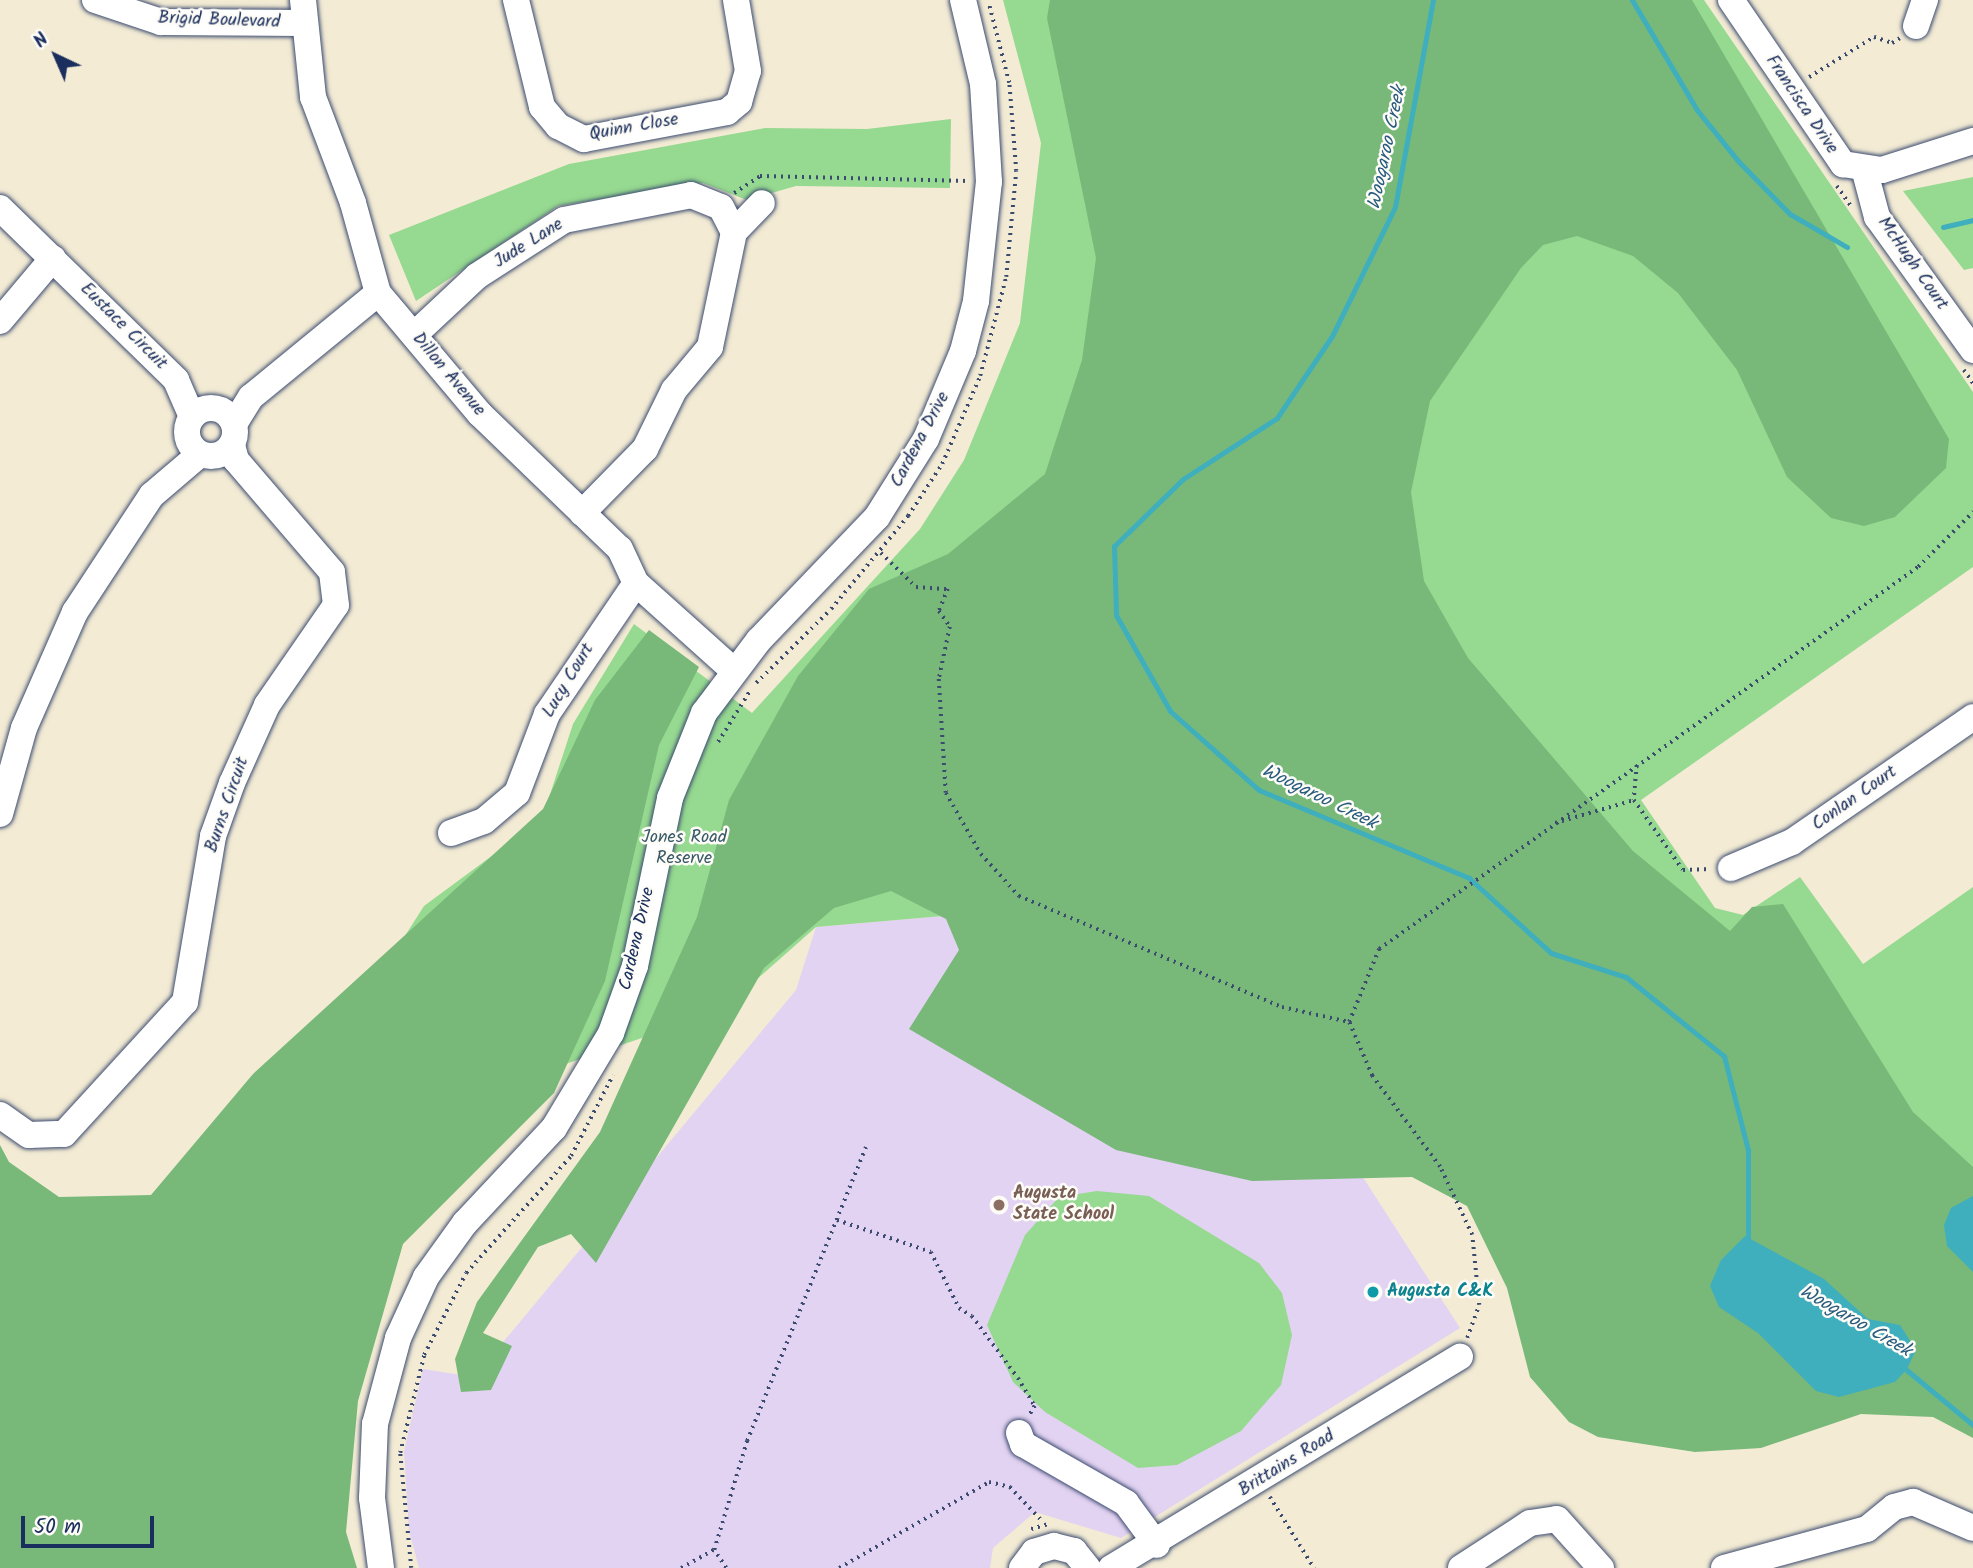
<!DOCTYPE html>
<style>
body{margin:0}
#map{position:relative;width:1973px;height:1568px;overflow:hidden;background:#f3ebd4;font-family:Kalam,sans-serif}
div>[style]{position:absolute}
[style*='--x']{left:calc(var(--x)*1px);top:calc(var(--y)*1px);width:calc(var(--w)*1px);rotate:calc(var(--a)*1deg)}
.built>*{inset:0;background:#e3d3f2}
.green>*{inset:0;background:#96d990}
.forest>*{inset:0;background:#78b97a}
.water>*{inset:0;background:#3faebd}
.stream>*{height:5px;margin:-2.5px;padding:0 2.5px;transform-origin:2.5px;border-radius:2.5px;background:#3faebd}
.path>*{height:3.5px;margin-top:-1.75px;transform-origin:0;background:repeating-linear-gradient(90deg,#3b4b70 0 2px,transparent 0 7px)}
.roads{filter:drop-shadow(0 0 2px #3b4b70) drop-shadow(0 0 2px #3b4b70)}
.minor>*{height:26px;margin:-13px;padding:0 13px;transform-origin:13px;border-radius:13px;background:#fff}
.minor>.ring{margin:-13px;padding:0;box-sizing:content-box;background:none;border:26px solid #fff;border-radius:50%}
.dots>*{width:19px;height:19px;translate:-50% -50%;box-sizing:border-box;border:4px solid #fdfcf7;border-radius:50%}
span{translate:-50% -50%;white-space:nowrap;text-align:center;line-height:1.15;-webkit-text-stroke:5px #fdfcf7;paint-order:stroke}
.street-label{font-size:18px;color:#1b2f5e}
.park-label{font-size:18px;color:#3a5a6a}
.education-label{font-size:18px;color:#785e54;font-weight:700}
.left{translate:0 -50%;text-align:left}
.culture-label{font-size:18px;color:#0d838f;font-weight:700}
.water-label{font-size:19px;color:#285b7f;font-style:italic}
.north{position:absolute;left:21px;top:21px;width:70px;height:70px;-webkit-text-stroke:5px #fdfcf7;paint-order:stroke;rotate:316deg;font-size:19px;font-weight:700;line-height:28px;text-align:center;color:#1b2f5e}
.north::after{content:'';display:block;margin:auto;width:24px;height:32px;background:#1b2f5e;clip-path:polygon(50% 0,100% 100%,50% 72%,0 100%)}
.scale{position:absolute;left:21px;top:1516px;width:133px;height:32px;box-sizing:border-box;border:4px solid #1b2f5e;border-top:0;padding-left:9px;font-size:21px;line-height:24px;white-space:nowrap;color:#1b2f5e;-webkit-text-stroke:5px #fdfcf7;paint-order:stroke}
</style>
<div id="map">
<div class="built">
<i style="clip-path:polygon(966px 914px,1301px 1081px,1460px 1328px,1121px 1538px,1035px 1512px,993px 1548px,990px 1568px,419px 1568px,409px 1531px,404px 1451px,423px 1369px,474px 1377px,796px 990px,816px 927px)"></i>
</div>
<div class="green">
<i style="clip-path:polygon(1003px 0,1704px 0,1973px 392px,1973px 567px,1641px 800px,1715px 908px,1743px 915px,1800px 877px,1863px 964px,1973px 887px,1973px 1425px,966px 914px,816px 927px,721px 1011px,548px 1070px,0 1568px,0 1340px,28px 1400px,389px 961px,424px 906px,542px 819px,573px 724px,634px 624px,752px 713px,920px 529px,964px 460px,1020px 323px,1041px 143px)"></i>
<i style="clip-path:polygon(951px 119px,950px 188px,796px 186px,747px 200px,703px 183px,558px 206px,416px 301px,389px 235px,569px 164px,765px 128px,867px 129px)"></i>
<i style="clip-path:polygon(1973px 177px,1973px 268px,1964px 270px,1903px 191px)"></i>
<i style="clip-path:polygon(1097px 1191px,1149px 1196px,1259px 1263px,1282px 1293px,1292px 1335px,1281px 1385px,1241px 1431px,1177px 1465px,1138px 1468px,1045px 1412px,1013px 1382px,987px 1325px,1025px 1235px,1059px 1197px)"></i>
</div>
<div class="forest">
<i style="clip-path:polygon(1050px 0,1692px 0,1949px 439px,1946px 468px,1895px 517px,1864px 526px,1831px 518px,1787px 477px,1737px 370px,1678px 293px,1633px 256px,1577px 236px,1543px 245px,1521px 268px,1430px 401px,1411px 492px,1424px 581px,1468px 658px,1633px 851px,1730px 931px,1752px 907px,1783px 904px,1913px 1112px,1973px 1167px,1973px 1438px,1933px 1417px,1861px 1414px,1761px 1448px,1695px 1452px,1598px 1437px,1569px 1422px,1530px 1377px,1507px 1288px,1467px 1206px,1412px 1177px,1252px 1181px,1116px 1150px,909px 1029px,959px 950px,946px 919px,891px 891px,834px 908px,764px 968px,596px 1263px,571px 1234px,538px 1247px,483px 1333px,512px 1346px,491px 1390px,461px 1392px,455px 1359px,477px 1302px,600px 1132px,697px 917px,729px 800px,798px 676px,869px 589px,948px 554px,1045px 474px,1082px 360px,1096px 258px,1047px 18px)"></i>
<i style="clip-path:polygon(649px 630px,699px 667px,659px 745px,605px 981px,554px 1093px,403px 1244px,358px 1401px,346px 1532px,357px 1568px,0 1568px,0 1145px,9px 1162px,59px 1197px,151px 1195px,253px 1074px,543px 809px,595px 700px)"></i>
</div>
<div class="water">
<i style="clip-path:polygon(1973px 1196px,1973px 1272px,1947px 1246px,1944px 1225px,1951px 1208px)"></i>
<i style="clip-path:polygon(1745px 1236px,1824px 1279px,1868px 1319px,1900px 1325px,1916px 1350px,1907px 1369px,1895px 1382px,1839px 1397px,1816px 1391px,1758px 1333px,1719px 1307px,1710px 1286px,1721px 1260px)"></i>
</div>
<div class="stream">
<i style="--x:1433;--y:0;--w:210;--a:100.4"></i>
<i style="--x:1395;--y:207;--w:144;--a:116"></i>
<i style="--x:1332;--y:336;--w:99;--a:123.9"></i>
<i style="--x:1277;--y:418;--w:112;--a:147"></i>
<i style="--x:1183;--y:479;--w:96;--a:135.8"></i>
<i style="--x:1114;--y:546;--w:69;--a:88.3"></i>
<i style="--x:1116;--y:615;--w:110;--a:60.6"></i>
<i style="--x:1170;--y:711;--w:119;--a:41.6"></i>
<i style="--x:1259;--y:790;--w:228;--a:22.7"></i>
<i style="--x:1469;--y:878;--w:111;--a:42.4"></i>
<i style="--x:1551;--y:953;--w:79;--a:17.7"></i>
<i style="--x:1626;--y:977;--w:126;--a:38.9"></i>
<i style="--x:1724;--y:1056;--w:97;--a:75.7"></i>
<i style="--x:1748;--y:1150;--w:93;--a:90"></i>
<i style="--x:1632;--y:0;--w:128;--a:59.4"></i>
<i style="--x:1697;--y:110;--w:67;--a:51.1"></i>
<i style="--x:1739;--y:162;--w:73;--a:45.6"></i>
<i style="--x:1790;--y:214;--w:66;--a:30.1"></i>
<i style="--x:1943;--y:227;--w:31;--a:-13"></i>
<i style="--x:1903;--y:1367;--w:91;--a:39.6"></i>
</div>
<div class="path">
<i style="--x:1809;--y:77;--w:76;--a:-31.6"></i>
<i style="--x:1874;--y:37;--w:19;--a:18"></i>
<i style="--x:1892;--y:43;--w:9;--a:-32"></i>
<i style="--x:1837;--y:186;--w:24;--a:55"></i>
<i style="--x:734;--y:193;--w:31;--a:-33"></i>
<i style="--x:760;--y:176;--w:209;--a:1.4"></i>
<i style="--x:1964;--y:370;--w:16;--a:55"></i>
<i style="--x:881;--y:553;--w:49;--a:44.2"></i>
<i style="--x:916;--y:587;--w:32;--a:4"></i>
<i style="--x:948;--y:589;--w:24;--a:112"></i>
<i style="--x:939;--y:611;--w:19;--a:55"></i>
<i style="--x:950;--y:627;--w:53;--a:101.9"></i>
<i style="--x:939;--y:679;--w:114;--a:86.5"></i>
<i style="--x:946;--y:793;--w:70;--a:60.2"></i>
<i style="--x:981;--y:854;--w:57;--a:47.9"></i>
<i style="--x:1019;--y:896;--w:285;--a:22.9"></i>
<i style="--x:1282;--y:1007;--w:69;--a:12.6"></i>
<i style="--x:756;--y:683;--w:105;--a:-44.6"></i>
<i style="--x:831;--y:609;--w:121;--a:-50.4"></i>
<i style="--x:908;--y:516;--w:62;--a:-56.8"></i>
<i style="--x:942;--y:464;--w:96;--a:-66.6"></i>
<i style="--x:980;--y:376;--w:102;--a:-75.3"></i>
<i style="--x:1006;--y:277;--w:106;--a:-84.6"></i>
<i style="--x:1016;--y:171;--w:88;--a:-94.5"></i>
<i style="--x:1009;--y:83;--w:81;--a:-104.4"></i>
<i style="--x:718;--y:742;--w:62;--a:-58.1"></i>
<i style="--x:1637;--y:765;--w:35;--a:95"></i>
<i style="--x:1634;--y:800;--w:85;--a:55"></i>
<i style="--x:1683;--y:870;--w:28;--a:-2"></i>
<i style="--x:1555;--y:823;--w:82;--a:-16.2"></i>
<i style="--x:837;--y:1220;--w:99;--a:18.8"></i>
<i style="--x:931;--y:1252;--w:63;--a:63.4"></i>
<i style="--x:959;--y:1308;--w:15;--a:32"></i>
<i style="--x:972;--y:1316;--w:77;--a:53.4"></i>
<i style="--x:1018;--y:1378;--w:33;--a:59"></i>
<i style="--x:1035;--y:1406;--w:12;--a:121"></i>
<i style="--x:1467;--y:1338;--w:35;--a:-70"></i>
<i style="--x:1479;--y:1305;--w:70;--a:-95.7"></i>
<i style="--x:1472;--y:1235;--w:75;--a:-115.2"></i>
<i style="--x:1440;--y:1167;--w:114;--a:-126.8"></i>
<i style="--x:1372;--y:1076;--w:59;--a:-113.1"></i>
<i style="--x:1349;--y:1022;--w:79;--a:-67.7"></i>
<i style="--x:1379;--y:949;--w:661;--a:-35.33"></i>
<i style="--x:1918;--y:567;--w:78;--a:-45"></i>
<i style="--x:1270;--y:1497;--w:84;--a:58.2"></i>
<i style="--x:1031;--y:1529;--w:18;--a:-16"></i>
<i style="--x:411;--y:1568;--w:116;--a:-95.5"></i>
<i style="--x:400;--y:1453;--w:101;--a:-76.2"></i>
<i style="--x:424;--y:1355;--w:92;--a:-62.9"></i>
<i style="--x:466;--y:1273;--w:157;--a:-48.1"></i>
<i style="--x:571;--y:1156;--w:91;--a:-62.6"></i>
<i style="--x:681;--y:1568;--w:38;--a:-29"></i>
<i style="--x:726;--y:1568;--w:22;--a:-124"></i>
<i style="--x:714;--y:1550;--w:114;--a:-73.2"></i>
<i style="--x:747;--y:1441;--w:317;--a:-68"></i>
<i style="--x:839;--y:1568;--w:173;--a:-29.8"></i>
<i style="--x:989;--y:1482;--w:22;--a:13"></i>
<i style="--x:1010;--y:1487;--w:47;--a:46.7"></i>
</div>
<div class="roads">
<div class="minor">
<i style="--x:95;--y:0;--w:70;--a:18.4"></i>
<i style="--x:161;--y:22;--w:143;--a:0.4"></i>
<i style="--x:303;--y:0;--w:98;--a:84.1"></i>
<i style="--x:313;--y:97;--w:113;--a:69.3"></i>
<i style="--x:353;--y:203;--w:93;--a:74.5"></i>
<i style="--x:378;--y:293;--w:158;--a:49.9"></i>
<i style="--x:480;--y:414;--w:194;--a:44"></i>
<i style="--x:620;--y:549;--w:38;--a:65"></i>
<i style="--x:636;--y:583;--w:130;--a:41.9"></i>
<i style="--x:516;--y:0;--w:110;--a:76.3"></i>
<i style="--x:542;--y:107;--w:25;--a:50"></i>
<i style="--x:558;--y:126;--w:29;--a:27"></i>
<i style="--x:584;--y:139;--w:146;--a:-10.7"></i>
<i style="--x:727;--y:112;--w:16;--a:-40"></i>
<i style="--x:739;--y:102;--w:32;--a:-74"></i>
<i style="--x:748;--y:71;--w:72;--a:-99.6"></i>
<i style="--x:1731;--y:0;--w:199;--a:55.7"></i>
<i style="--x:1843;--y:164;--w:39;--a:9"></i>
<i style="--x:1882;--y:170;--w:96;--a:-17.7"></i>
<i style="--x:1916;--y:26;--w:28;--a:-71"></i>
<i style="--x:1865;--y:172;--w:47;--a:75.1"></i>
<i style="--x:1877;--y:217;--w:164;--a:54.2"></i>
<i style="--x:0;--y:208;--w:246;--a:44.3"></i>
<i style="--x:176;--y:380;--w:40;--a:66.6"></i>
<i style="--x:0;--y:321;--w:82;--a:-49.9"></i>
<i style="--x:414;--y:335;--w:86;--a:-43.1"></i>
<i style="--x:477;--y:276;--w:103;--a:-32.8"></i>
<i style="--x:564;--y:220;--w:129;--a:-11.1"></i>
<i style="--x:691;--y:195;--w:32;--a:22"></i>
<i style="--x:721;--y:207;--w:28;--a:63"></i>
<i class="ring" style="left:187px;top:408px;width:22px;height:22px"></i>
<i style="--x:234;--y:424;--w:32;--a:-58"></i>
<i style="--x:251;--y:397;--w:164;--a:-39.3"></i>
<i style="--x:582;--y:513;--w:90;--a:-45.5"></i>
<i style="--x:645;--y:449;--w:66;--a:-63.8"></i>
<i style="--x:674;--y:390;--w:56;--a:-50.1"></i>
<i style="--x:710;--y:347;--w:117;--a:-78.2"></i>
<i style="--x:734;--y:232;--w:40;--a:-46"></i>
<i style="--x:0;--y:814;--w:89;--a:-74.4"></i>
<i style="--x:24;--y:728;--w:127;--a:-66.3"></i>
<i style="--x:75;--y:612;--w:140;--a:-56.7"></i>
<i style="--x:152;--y:495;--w:63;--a:-40.5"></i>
<i style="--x:451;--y:833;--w:35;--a:-20"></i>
<i style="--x:484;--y:821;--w:43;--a:-40.3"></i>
<i style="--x:517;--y:793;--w:85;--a:-69.2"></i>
<i style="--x:547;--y:714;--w:158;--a:-55.8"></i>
<i style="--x:1731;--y:868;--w:66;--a:-23.1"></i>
<i style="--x:1792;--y:842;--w:220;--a:-34.6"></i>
<i style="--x:0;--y:1115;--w:35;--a:35"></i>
<i style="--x:29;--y:1135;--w:35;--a:-2"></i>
<i style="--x:64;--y:1134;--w:179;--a:-47.5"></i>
<i style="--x:185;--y:1002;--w:168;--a:-80.4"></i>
<i style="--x:213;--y:836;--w:56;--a:-70.3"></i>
<i style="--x:232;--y:783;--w:85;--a:-65.8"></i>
<i style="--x:267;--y:705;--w:121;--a:-55.4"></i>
<i style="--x:336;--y:605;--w:33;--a:-97"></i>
<i style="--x:332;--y:572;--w:148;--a:-130.6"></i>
<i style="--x:236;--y:460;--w:16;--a:-105"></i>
<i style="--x:1019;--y:1433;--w:12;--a:70"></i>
<i style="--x:1023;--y:1444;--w:119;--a:29.8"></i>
<i style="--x:1126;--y:1503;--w:52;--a:53.6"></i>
<i style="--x:381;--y:1568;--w:71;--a:-97.3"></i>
<i style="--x:372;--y:1498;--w:74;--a:-87.7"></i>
<i style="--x:375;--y:1424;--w:89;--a:-75"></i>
<i style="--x:398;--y:1338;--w:67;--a:-65.3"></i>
<i style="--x:426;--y:1277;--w:67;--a:-54.2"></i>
<i style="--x:465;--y:1223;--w:130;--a:-46.9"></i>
<i style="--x:554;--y:1128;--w:111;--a:-59"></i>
<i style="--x:611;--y:1033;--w:71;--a:-70.3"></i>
<i style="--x:635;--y:966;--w:172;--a:-78.2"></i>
<i style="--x:670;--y:798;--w:92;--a:-68.2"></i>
<i style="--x:704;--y:713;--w:91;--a:-53"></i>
<i style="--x:759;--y:640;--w:170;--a:-46.2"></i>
<i style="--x:877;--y:517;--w:92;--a:-57.9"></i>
<i style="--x:926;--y:439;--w:95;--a:-67.2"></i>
<i style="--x:963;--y:351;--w:52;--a:-75.4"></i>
<i style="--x:976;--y:301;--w:120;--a:-83.8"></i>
<i style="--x:989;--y:182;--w:98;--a:-93.5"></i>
<i style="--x:983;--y:84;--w:86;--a:-103.4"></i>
<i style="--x:1022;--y:1568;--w:20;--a:-53"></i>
<i style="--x:1034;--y:1552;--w:21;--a:-17"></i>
<i style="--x:1054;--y:1546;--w:21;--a:14"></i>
<i style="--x:1074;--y:1551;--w:22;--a:51"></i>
<i style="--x:1111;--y:1568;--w:408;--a:-31.2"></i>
<i style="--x:1461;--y:1568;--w:82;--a:-33.1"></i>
<i style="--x:1530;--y:1523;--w:27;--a:-8"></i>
<i style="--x:1557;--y:1519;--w:66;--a:48.1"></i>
<i style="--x:1724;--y:1568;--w:148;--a:-15.3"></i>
<i style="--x:1867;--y:1529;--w:35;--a:-39"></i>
<i style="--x:1894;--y:1507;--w:20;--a:-15"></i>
<i style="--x:1913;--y:1502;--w:65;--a:23.4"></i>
</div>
</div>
<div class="dots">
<i style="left:999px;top:1205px;background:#8d6e63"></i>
<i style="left:1373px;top:1292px;background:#0f9aa8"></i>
</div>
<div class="street-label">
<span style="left:219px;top:21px;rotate:2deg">Brigid Boulevard</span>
<span style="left:1801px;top:105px;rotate:56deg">Francisca Drive</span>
<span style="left:634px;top:128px;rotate:-10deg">Quinn Close</span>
<span style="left:529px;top:244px;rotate:-32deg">Jude Lane</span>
<span style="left:1912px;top:264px;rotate:55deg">McHugh Court</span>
<span style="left:123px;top:327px;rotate:45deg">Eustace Circuit</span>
<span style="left:448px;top:375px;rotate:50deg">Dillon Avenue</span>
<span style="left:921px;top:440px;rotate:-62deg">Cardena Drive</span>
<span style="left:569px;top:681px;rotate:-59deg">Lucy Court</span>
<span style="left:1855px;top:799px;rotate:-35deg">Conlan Court</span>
<span style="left:228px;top:805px;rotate:-71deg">Burns Circuit</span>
<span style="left:638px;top:939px;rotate:-77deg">Cardena Drive</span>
<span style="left:1287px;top:1464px;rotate:-32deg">Brittains Road</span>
</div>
<div class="park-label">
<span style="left:684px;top:849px">Jones Road<br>Reserve</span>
</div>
<div class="education-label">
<span class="left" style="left:1013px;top:1205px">Augusta<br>State School</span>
</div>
<div class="culture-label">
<span class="left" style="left:1387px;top:1292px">Augusta C&amp;K</span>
</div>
<div class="water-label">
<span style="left:1388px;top:148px;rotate:-78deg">Woogaroo Creek</span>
<span style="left:1319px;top:798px;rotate:26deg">Woogaroo Creek</span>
<span style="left:1855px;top:1322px;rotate:30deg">Woogaroo Creek</span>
</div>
<div class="north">N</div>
<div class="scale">50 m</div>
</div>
